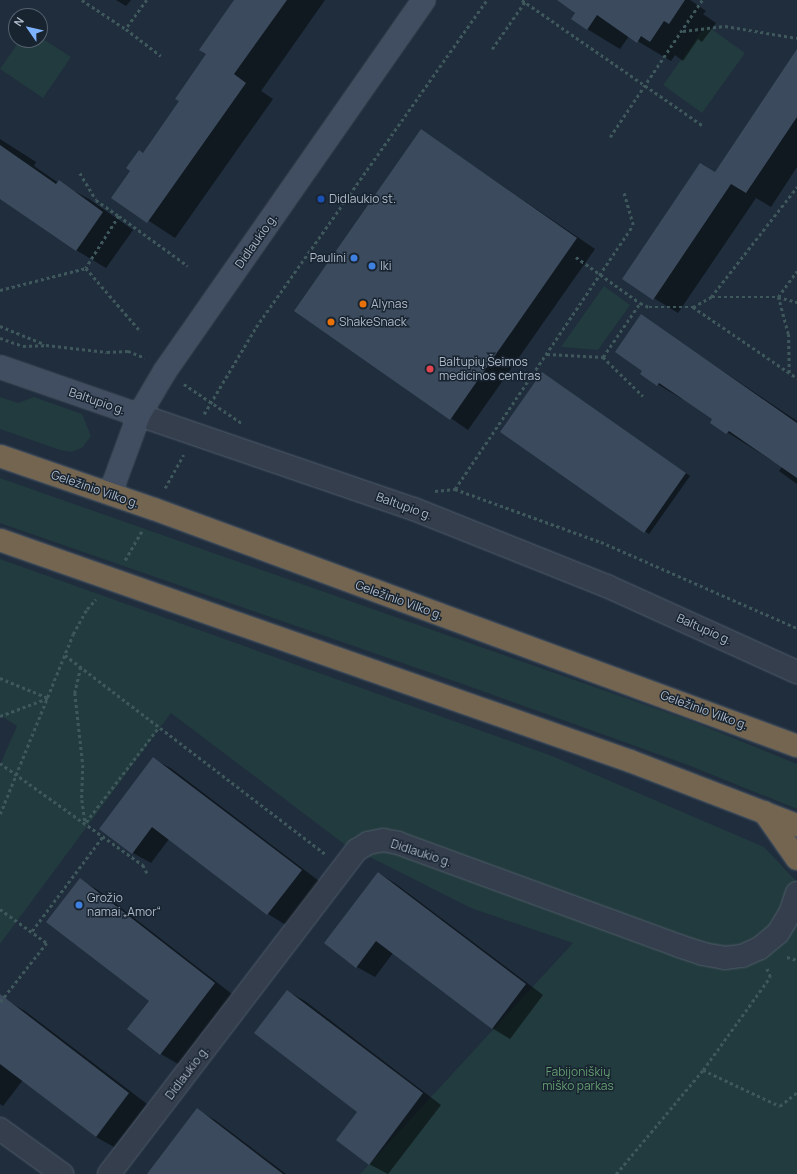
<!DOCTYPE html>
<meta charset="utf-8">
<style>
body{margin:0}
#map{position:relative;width:797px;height:1174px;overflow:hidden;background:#1f2d3d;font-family:Manrope,sans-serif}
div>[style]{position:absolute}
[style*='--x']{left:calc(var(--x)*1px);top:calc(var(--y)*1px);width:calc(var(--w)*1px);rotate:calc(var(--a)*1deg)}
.green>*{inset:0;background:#223b3e}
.shadow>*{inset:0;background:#0007}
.building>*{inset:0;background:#3b4b5d}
.path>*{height:2.5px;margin-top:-1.25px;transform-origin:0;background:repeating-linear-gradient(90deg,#3f585b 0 3px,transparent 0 6px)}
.roads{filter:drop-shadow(0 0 1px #515c6a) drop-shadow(0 0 1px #515c6a)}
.street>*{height:22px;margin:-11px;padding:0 11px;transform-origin:11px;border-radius:11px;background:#343e4d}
.secondary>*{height:22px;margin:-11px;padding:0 11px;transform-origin:11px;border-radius:11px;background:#414d60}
.highway>*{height:22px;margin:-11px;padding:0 11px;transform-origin:11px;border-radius:11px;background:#736550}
.dots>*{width:11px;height:11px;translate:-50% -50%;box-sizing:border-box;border:2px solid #192431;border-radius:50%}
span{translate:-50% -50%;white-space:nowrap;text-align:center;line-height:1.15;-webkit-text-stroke:3px #192431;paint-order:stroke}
.poi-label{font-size:12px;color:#aeb9c9}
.left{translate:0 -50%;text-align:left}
.right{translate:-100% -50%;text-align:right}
.street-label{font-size:12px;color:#aeb9c9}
.park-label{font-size:12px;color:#639c6f}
.north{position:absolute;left:8px;top:8px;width:40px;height:40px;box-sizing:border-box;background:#192431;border:1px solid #55606e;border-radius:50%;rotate:304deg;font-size:11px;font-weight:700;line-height:16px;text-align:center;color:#aeb9c9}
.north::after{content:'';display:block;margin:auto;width:14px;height:18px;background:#7db2ff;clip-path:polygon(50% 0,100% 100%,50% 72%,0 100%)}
</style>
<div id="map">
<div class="green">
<i style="clip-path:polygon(706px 25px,745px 53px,702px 113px,663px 85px)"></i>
<i style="clip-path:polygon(40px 37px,71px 57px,43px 98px,0 69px,20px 40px,40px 40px)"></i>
<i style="clip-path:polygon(604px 286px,630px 305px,598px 350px,561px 347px)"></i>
<i style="clip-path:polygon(0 397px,18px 403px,34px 397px,82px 414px,91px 436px,82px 448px,71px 452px,60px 450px,0 429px)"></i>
<i style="clip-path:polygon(0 478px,694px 722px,797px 764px,797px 809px,688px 765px,457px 682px,0 523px)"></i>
<i style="clip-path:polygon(0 559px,552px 756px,764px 847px,797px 882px,797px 1174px,360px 1174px,573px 943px,471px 908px,344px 844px,171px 713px,0 944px,0 765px,17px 726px,0 715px)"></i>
</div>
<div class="shadow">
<i style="clip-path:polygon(116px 0,131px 0,126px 6px)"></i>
<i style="clip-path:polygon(236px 0,325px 0,261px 91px,273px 99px,175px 238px,113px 197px,181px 101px)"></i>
<i style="clip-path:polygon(564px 0,690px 0,706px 11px,703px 14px,716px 23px,702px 42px,698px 39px,683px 61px,675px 55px,671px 61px,629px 36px,620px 49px,587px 29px)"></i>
<i style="clip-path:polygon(797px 60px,797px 167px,771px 207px,756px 198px,678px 313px,623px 279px,715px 173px)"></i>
<i style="clip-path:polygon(422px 131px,595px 249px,468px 430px,296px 311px)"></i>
<i style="clip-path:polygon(0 139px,36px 162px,34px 166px,57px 182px,89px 199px,133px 230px,106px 268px,76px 250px,0 197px)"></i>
<i style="clip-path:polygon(641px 316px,797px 421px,797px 484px,779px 471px,782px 467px,711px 422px,714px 419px,683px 398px,682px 399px,641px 374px,644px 370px)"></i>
<i style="clip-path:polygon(547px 376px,690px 476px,649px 534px,502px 432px)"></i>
<i style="clip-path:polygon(154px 759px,172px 769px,319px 881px,286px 925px,268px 914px,169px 839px,151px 863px,133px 853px)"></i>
<i style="clip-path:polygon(379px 873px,396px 884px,543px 995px,510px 1039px,492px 1028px,393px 953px,375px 977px,357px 967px)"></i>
<i style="clip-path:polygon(80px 880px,98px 890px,232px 994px,178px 1064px,161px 1054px,150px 1001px)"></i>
<i style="clip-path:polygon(287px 991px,305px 1001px,441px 1105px,388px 1174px,369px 1164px,358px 1112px)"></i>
<i style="clip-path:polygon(7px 1001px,25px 1011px,147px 1104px,114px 1147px,96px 1137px,23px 1080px,3px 1106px,0 1104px,0 1011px)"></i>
<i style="clip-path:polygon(197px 1110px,215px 1120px,286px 1174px,148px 1174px)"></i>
</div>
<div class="building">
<i style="clip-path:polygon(234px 0,287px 0,234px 74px,246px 83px,147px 223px,111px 198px,130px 171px,126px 168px,139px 150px,143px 153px,179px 101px,175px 99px,206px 54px,199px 50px)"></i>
<i style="clip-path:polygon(557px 0,685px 0,669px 24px,664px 21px,650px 42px,641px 36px,637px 43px,597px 15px,587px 30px,571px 19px,575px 13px)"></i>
<i style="clip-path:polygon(797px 49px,797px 117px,746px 193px,731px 184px,653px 300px,622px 279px,700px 163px,715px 172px)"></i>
<i style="clip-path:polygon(421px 129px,577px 238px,450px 420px,294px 311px)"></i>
<i style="clip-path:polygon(0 145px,56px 184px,59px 180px,103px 212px,76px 251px,0 199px)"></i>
<i style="clip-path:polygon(641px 314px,797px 423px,797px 478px,729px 431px,726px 434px,710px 423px,712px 419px,659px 383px,657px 386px,640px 374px,642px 371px,615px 352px)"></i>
<i style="clip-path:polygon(542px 372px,686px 473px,644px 533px,500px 432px)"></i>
<i style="clip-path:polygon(153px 757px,302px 870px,267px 915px,152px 827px,132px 854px,99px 829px)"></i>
<i style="clip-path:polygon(378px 872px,526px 984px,492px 1029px,376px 941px,356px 968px,324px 943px)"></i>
<i style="clip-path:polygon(80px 878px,215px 983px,160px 1055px,127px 1029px,149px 1001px,46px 922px)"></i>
<i style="clip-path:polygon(287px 990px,423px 1093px,369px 1165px,336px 1140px,357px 1112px,254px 1033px)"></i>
<i style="clip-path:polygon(0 994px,129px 1093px,96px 1137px,0 1064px)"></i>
<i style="clip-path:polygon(197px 1108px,283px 1174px,147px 1174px)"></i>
</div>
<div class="path">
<i style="--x:82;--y:0;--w:53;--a:33.4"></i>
<i style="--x:147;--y:0;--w:36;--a:126"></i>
<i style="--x:126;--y:29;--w:44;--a:37.6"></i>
<i style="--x:522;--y:0;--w:221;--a:34.8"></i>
<i style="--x:683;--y:31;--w:42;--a:-6.8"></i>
<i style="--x:725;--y:26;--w:73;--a:9.5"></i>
<i style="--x:492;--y:49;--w:60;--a:-55.2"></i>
<i style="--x:610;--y:137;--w:165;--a:-56.1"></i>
<i style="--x:80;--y:173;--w:31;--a:59"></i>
<i style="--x:96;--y:200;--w:28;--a:35"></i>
<i style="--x:119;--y:216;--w:62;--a:122.4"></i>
<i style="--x:119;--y:216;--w:85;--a:35.9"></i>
<i style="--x:576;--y:257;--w:79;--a:35.7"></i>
<i style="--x:640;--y:303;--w:10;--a:24"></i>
<i style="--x:649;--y:307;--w:44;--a:0"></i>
<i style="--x:693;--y:307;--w:21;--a:-29"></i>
<i style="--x:711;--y:297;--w:140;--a:-52"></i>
<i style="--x:0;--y:290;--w:89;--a:-14.3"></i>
<i style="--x:86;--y:268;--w:84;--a:49.3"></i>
<i style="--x:712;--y:297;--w:66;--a:0"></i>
<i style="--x:778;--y:297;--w:32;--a:-54"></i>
<i style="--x:693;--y:307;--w:126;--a:34.3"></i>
<i style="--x:0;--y:326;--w:48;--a:22.2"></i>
<i style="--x:0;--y:338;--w:24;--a:19"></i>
<i style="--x:23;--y:346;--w:23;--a:-2"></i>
<i style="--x:46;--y:345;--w:61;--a:6.5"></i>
<i style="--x:107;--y:352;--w:21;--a:-3"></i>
<i style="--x:128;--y:351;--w:18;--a:22"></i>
<i style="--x:547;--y:354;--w:56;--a:3.1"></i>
<i style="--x:603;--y:357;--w:65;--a:-55.6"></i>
<i style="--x:603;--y:357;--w:56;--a:44.3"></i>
<i style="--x:789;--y:373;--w:39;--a:-91"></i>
<i style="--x:788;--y:334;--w:38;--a:-105"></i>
<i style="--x:778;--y:297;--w:20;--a:15"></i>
<i style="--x:184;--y:384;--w:71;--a:34.1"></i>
<i style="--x:204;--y:414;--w:101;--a:-59.1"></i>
<i style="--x:256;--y:327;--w:400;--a:-54.8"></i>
<i style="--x:165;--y:488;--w:38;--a:-61"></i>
<i style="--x:455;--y:489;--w:318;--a:-56"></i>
<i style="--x:633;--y:225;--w:35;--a:-106"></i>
<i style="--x:435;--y:491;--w:20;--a:-6"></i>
<i style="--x:455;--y:489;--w:155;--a:20"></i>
<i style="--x:601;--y:542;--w:214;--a:23.7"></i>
<i style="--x:125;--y:560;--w:36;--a:-60"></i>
<i style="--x:65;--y:655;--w:327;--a:37.4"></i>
<i style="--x:81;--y:667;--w:27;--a:103"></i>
<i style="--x:75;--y:693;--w:72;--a:83.7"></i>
<i style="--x:83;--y:765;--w:35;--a:92"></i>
<i style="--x:82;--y:800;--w:22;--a:82"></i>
<i style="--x:0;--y:678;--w:52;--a:22.6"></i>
<i style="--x:0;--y:716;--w:51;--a:-20.6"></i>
<i style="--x:0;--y:763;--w:176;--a:35.5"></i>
<i style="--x:143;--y:865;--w:9;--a:63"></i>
<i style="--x:0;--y:814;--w:194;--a:-67.9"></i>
<i style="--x:73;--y:634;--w:29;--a:-61"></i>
<i style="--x:87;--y:609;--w:13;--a:-48"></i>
<i style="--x:86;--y:822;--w:120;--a:-52.5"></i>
<i style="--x:0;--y:909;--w:58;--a:35.9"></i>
<i style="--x:47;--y:943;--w:76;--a:128.1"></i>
<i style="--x:32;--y:931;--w:119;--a:-53.2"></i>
<i style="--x:787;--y:957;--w:10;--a:17"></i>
<i style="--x:703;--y:1070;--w:85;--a:25.1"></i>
<i style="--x:780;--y:1106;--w:22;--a:-39"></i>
<i style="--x:616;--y:1174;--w:136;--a:-50.1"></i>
<i style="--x:703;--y:1070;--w:115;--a:-54.2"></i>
<i style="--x:770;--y:977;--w:9;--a:-111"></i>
</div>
<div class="roads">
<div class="street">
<i style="--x:139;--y:415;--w:291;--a:18.9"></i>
<i style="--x:414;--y:509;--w:208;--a:21.8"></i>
<i style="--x:607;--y:586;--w:209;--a:24.4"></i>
<i style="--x:0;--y:1129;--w:77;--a:36"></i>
<i style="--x:109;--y:1174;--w:408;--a:-52.6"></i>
<i style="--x:357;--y:850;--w:13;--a:-32"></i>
<i style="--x:368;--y:843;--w:15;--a:-11"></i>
<i style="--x:383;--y:840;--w:15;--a:11"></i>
<i style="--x:398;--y:843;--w:299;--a:20.1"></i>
<i style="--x:679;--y:946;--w:25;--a:18"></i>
<i style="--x:703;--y:954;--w:22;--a:10"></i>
<i style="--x:725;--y:958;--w:17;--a:-7"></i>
<i style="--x:742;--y:956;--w:20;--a:-24"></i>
<i style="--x:760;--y:948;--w:23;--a:-40"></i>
<i style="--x:778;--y:933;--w:26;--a:-59"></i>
<i style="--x:791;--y:911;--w:19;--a:-72"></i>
</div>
<div class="secondary">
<i style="--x:0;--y:367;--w:147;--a:19.1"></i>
<i style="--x:110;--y:494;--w:84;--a:-69.8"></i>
<i style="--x:139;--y:415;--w:51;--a:-59.4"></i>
<i style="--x:165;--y:371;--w:452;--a:-55.1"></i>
</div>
<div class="highway">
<i style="--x:0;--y:456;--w:163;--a:19"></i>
<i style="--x:154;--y:509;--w:685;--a:20.23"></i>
<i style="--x:0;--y:540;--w:668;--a:19.33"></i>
<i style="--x:630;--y:761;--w:179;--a:21"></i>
<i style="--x:764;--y:812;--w:57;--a:54.9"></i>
</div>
</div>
<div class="dots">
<i style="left:321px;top:199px;background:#1a4fb4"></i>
<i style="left:354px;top:258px;background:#3f7fe0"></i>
<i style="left:372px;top:266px;background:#3f7fe0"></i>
<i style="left:363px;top:304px;background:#e8710a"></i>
<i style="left:331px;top:322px;background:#e8710a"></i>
<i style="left:430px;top:369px;background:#e0444e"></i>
<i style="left:79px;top:905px;background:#3f7fe0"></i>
</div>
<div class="poi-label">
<span class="left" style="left:329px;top:199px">Didlaukio st.</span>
<span class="right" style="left:346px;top:258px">Paulini</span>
<span class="left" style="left:380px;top:266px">Iki</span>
<span class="left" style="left:371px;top:304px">Alynas</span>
<span class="left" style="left:339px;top:322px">ShakeSnack</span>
<span class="left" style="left:439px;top:369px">Baltupių Šeimos<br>medicinos centras</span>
<span class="left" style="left:87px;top:905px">Grožio<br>namai „Amor“</span>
</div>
<div class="street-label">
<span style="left:256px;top:241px;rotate:-55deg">Didlaukio g.</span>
<span style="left:97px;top:401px;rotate:19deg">Baltupio g.</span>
<span style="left:95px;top:489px;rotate:19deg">Geležinio Vilko g.</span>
<span style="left:404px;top:506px;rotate:20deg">Baltupio g.</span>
<span style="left:399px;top:600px;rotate:20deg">Geležinio Vilko g.</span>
<span style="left:704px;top:629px;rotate:24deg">Baltupio g.</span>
<span style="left:704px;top:710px;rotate:20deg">Geležinio Vilko g.</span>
<span style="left:421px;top:853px;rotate:18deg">Didlaukio g.</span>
<span style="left:187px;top:1073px;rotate:-53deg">Didlaukio g.</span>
</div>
<div class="park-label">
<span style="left:578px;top:1079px">Fabijoniškių<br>miško parkas</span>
</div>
<div class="north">N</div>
</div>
